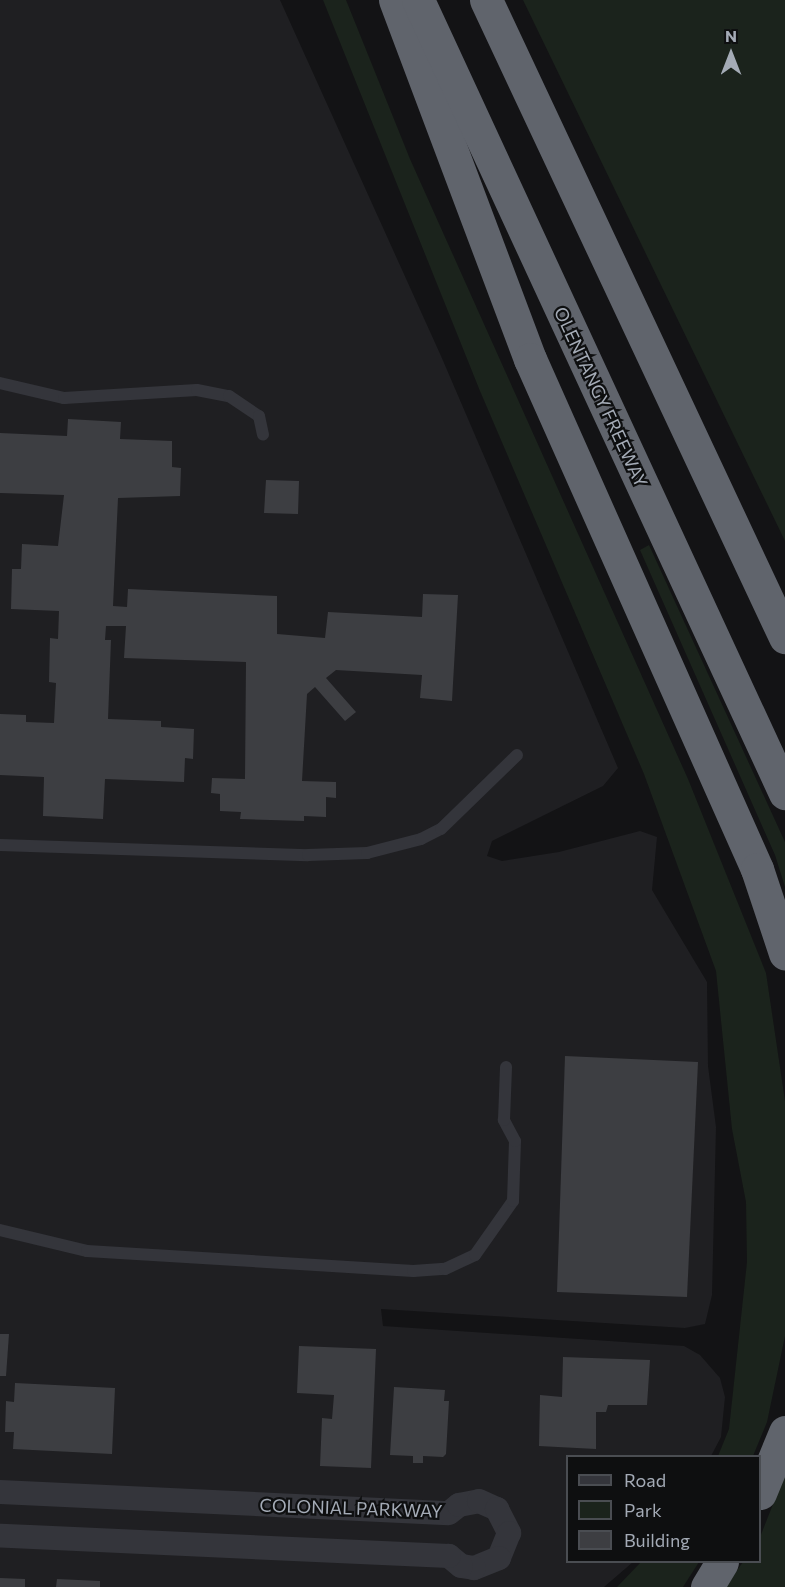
<!DOCTYPE html>
<style>
body{margin:0}
#map{position:relative;width:785px;height:1587px;overflow:hidden;background:#131315;font-family:Commissioner,sans-serif}
div>[style]{position:absolute}
[style*='--x']{left:calc(var(--x)*1px);top:calc(var(--y)*1px);width:calc(var(--w)*1px);rotate:calc(var(--a)*1deg)}
.built>*{inset:0;background:#1f1f22}
.green>*{inset:0;background:#1b231c}
.building>*{inset:0;background:#3d3e42}
.lane>*{height:12px;margin:-6px;padding:0 6px;transform-origin:6px;border-radius:6px;background:#34353b}
.street>*{height:24px;margin:-12px;padding:0 12px;transform-origin:12px;border-radius:12px;background:#34353b}
.highway>*{height:33px;margin:-16.5px;padding:0 16.5px;transform-origin:16.5px;border-radius:16.5px;background:#60646c}
span{translate:-50% -50%;white-space:nowrap;text-align:center;line-height:1.15;-webkit-text-stroke:4.5px #0e0f10;paint-order:stroke}
.street-label{font-size:18px;color:#a4abb6}
.legend{position:absolute;left:566px;top:1455px;width:195px;height:108px;box-sizing:border-box;background:#0e0f10;border:2px solid #4a4d52;margin:0;padding:8px 10px;list-style:none;font-size:18px;color:#a4abb6}
.legend li{display:flex;align-items:center;gap:12px;height:30px}
.legend b{width:30px;border:2px solid #4a4d52}
.north{position:absolute;left:701px;top:24px;width:60px;height:60px;-webkit-text-stroke:4px #0e0f10;paint-order:stroke;rotate:0deg;font-size:16px;font-weight:700;line-height:24px;text-align:center;color:#a4abb6}
.north::after{content:'';display:block;margin:auto;width:21px;height:27px;background:#a4abb6;clip-path:polygon(50% 0,100% 100%,50% 72%,0 100%)}
</style>
<div id="map">
<div class="built">
<i style="clip-path:polygon(0 0,280px 0,441px 356px,618px 768px,603px 786px,492px 841px,487px 856px,502px 861px,559px 852px,640px 831px,657px 837px,652px 890px,707px 982px,708px 1066px,716px 1127px,712px 1295px,705px 1324px,685px 1328px,381px 1309px,383px 1326px,684px 1346px,700px 1355px,720px 1378px,725px 1397px,721px 1437px,711px 1456px,568px 1456px,568px 1562px,633px 1562px,604px 1587px,0 1587px)"></i>
</div>
<div class="green">
<i style="clip-path:polygon(323px 0,346px 0,410px 159px,688px 779px,766px 973px,785px 1101px,785px 1336px,767px 1422px,753px 1456px,718px 1456px,729px 1429px,747px 1262px,746px 1202px,732px 1129px,716px 971px,644px 774px,480px 391px)"></i>
<i style="clip-path:polygon(523px 0,785px 0,785px 541px)"></i>
<i style="clip-path:polygon(649px 545px,785px 842px,785px 887px,775px 855px,640px 550px)"></i>
<i style="clip-path:polygon(785px 1474px,785px 1587px,725px 1587px,743px 1562px,760px 1562px,760px 1537px)"></i>
<i style="clip-path:polygon(641px 1562px,699px 1562px,683px 1587px,617px 1587px)"></i>
</div>
<div class="building">
<i style="clip-path:polygon(68px 419px,121px 422px,120px 439px,172px 441px,172px 467px,181px 468px,180px 496px,118px 498px,113px 606px,127px 607px,128px 589px,277px 596px,277px 634px,325px 638px,328px 612px,422px 617px,423px 594px,458px 595px,452px 701px,420px 698px,422px 675px,336px 670px,326px 678px,356px 712px,345px 721px,315px 687px,307px 694px,302px 781px,336px 782px,336px 798px,326px 797px,326px 817px,304px 816px,304px 821px,240px 819px,241px 812px,220px 811px,220px 794px,211px 793px,212px 778px,245px 779px,246px 662px,124px 658px,126px 626px,106px 626px,105px 640px,111px 640px,108px 719px,161px 721px,161px 727px,194px 729px,193px 759px,185px 758px,184px 782px,105px 779px,103px 819px,43px 816px,44px 777px,0 775px,0 714px,26px 715px,26px 722px,54px 723px,56px 683px,49px 682px,50px 638px,58px 639px,59px 611px,11px 609px,12px 569px,21px 569px,22px 544px,58px 546px,64px 495px,0 493px,0 433px,67px 436px)"></i>
<i style="clip-path:polygon(266px 480px,299px 481px,298px 514px,264px 513px)"></i>
<i style="clip-path:polygon(565px 1056px,698px 1062px,687px 1297px,557px 1292px)"></i>
<i style="clip-path:polygon(0 1334px,9px 1334px,6px 1376px,0 1376px)"></i>
<i style="clip-path:polygon(299px 1346px,376px 1349px,371px 1468px,320px 1466px,322px 1418px,332px 1419px,334px 1395px,297px 1393px)"></i>
<i style="clip-path:polygon(563px 1357px,650px 1360px,647px 1405px,608px 1405px,606px 1412px,596px 1412px,596px 1449px,539px 1446px,540px 1395px,562px 1397px)"></i>
<i style="clip-path:polygon(15px 1383px,115px 1388px,112px 1454px,13px 1449px,14px 1432px,5px 1432px,6px 1401px,14px 1402px)"></i>
<i style="clip-path:polygon(394px 1387px,445px 1390px,444px 1401px,449px 1401px,446px 1454px,443px 1457px,423px 1456px,423px 1463px,413px 1463px,413px 1456px,390px 1455px)"></i>
<i style="clip-path:polygon(0 1578px,25px 1579px,25px 1587px,0 1587px)"></i>
<i style="clip-path:polygon(57px 1579px,100px 1581px,100px 1587px,56px 1587px)"></i>
</div>
<div class="lane">
<i style="--x:0;--y:383;--w:66;--a:13.2"></i>
<i style="--x:64;--y:398;--w:133;--a:-3.4"></i>
<i style="--x:197;--y:390;--w:33;--a:11"></i>
<i style="--x:229;--y:396;--w:36;--a:34"></i>
<i style="--x:259;--y:416;--w:19;--a:78"></i>
<i style="--x:0;--y:845;--w:308;--a:1.9"></i>
<i style="--x:308;--y:855;--w:59;--a:-1.9"></i>
<i style="--x:367;--y:853;--w:56;--a:-14.5"></i>
<i style="--x:421;--y:839;--w:22;--a:-27"></i>
<i style="--x:441;--y:829;--w:106;--a:-44.2"></i>
<i style="--x:0;--y:1230;--w:89;--a:13.6"></i>
<i style="--x:87;--y:1251;--w:327;--a:3.5"></i>
<i style="--x:413;--y:1271;--w:32;--a:-4"></i>
<i style="--x:445;--y:1269;--w:33;--a:-25"></i>
<i style="--x:475;--y:1255;--w:66;--a:-54.9"></i>
<i style="--x:513;--y:1201;--w:60;--a:-88.1"></i>
<i style="--x:515;--y:1141;--w:24;--a:-118"></i>
<i style="--x:504;--y:1120;--w:53;--a:-87.8"></i>
</div>
<div class="street">
<i style="--x:0;--y:1492;--w:449;--a:2.7"></i>
<i style="--x:449;--y:1513;--w:13;--a:-39"></i>
<i style="--x:459;--y:1505;--w:20;--a:-11"></i>
<i style="--x:479;--y:1501;--w:20;--a:24"></i>
<i style="--x:497;--y:1509;--w:27;--a:63"></i>
<i style="--x:509;--y:1533;--w:27;--a:112"></i>
<i style="--x:499;--y:1558;--w:27;--a:158"></i>
<i style="--x:474;--y:1568;--w:13;--a:-171"></i>
<i style="--x:461;--y:1566;--w:16;--a:-140"></i>
<i style="--x:449;--y:1556;--w:449;--a:-177.4"></i>
</div>
<div class="highway">
<i style="--x:395;--y:0;--w:384;--a:69.4"></i>
<i style="--x:530;--y:359;--w:558;--a:66.01"></i>
<i style="--x:757;--y:869;--w:89;--a:71.6"></i>
<i style="--x:418;--y:0;--w:874;--a:65.17"></i>
<i style="--x:486;--y:0;--w:704;--a:64.86"></i>
<i style="--x:760;--y:1493;--w:66;--a:-67.7"></i>
<i style="--x:707;--y:1587;--w:29;--a:-59"></i>
</div>
<div class="street-label">
<span style="left:601px;top:397px;rotate:65deg">OLENTANGY FREEWAY</span>
<span style="left:351px;top:1508px;rotate:2deg">COLONIAL PARKWAY</span>
</div>
<ul class="legend">
<li><b style="height:8px;background:#34353b"></b>Road</li>
<li><b style="height:16px;background:#1b231c"></b>Park</li>
<li><b style="height:16px;background:#3d3e42"></b>Building</li>
</ul>
<div class="north">N</div>
</div>
